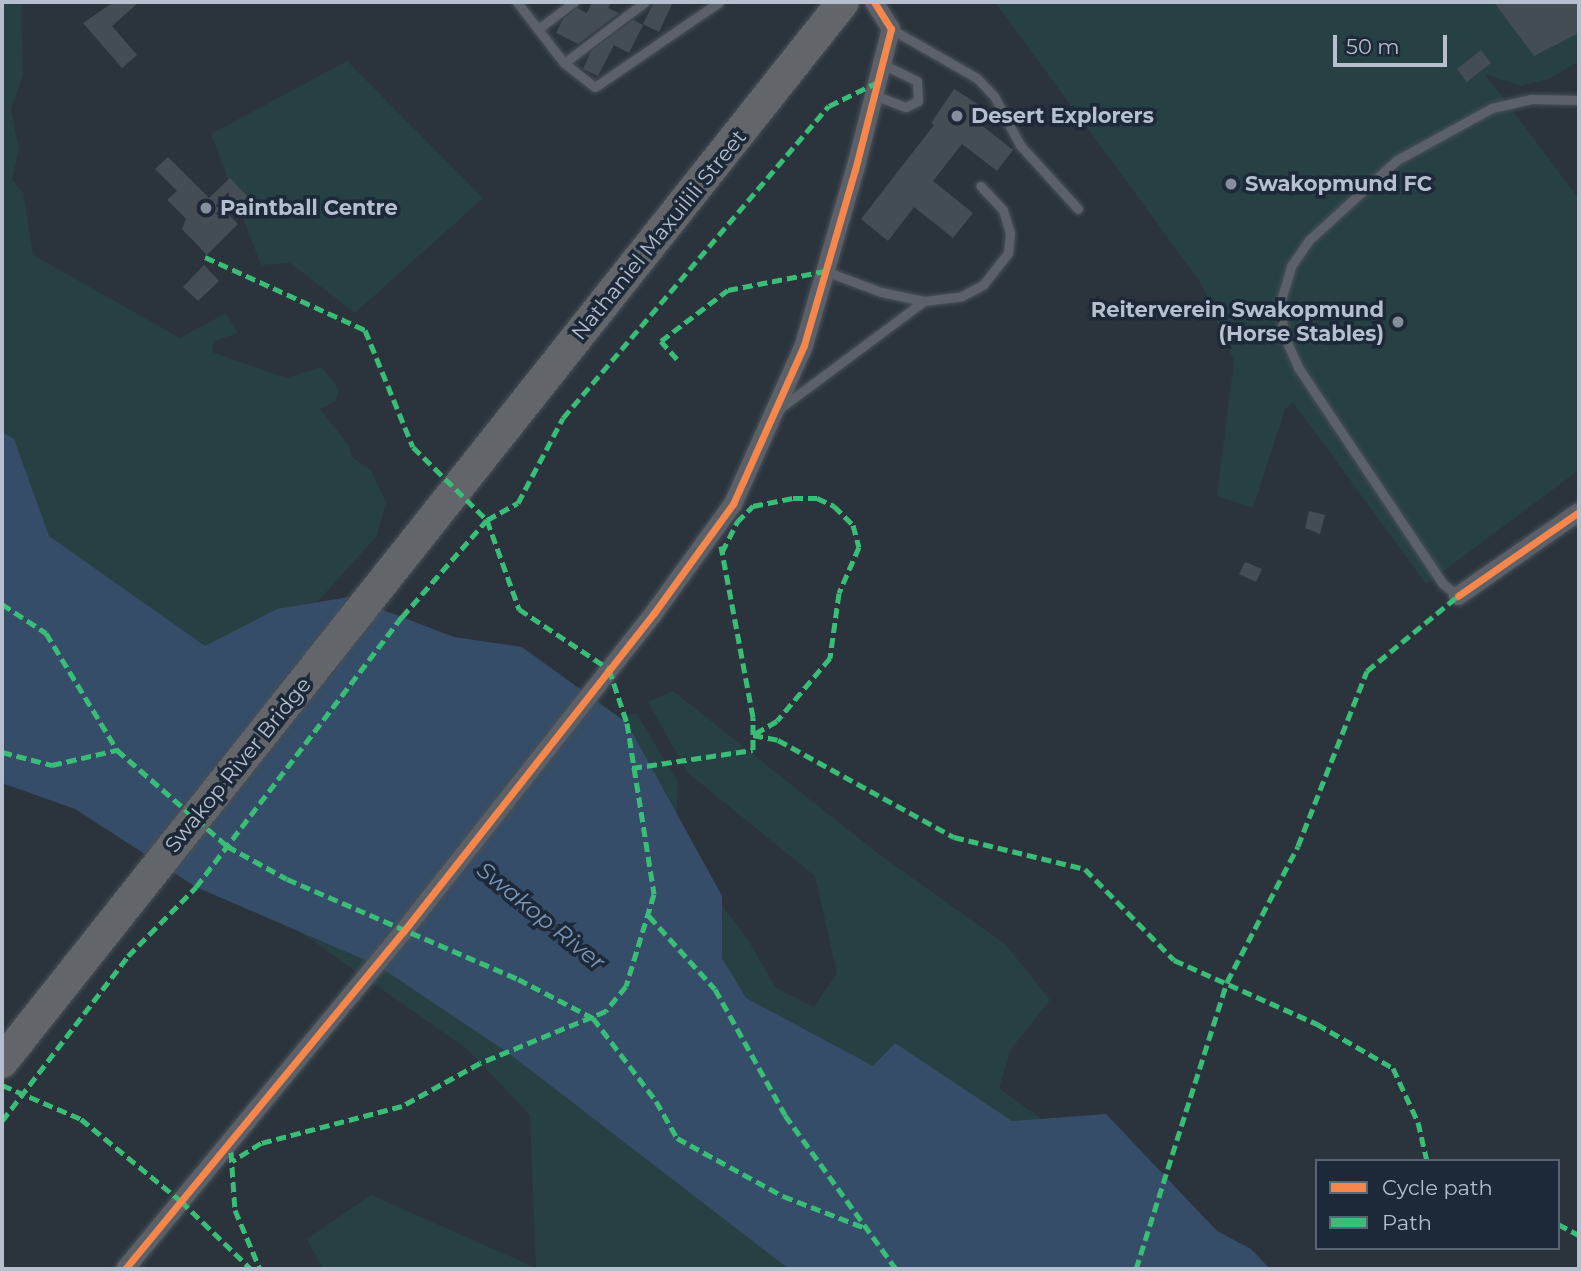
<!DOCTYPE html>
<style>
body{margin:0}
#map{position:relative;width:1581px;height:1271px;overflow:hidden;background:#2b343d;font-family:Montserrat,sans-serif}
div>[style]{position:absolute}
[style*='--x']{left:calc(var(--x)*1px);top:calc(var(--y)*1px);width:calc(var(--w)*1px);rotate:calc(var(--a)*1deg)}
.green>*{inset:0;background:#274044}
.water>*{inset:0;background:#354d68}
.building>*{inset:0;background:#454d54}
.roads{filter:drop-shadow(0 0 2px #495057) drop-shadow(0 0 2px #495057)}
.lane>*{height:9px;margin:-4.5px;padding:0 4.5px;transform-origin:4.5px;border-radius:4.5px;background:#5c6169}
.street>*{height:18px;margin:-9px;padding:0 9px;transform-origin:9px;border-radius:9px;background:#5c6169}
.highway>*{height:32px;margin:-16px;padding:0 16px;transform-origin:16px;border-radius:16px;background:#626569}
.quiet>*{height:5px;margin-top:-2.5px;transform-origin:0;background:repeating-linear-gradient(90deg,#3abd76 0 10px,transparent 0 15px)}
.cycleway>*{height:7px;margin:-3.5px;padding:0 3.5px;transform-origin:3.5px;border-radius:3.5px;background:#f5874c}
.dots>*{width:19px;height:19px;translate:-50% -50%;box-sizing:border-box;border:4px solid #1d2938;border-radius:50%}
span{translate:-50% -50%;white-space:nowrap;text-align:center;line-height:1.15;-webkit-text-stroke:7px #1d2938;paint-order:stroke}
.poi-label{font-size:21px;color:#b5bfcd;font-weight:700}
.left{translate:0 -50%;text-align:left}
.right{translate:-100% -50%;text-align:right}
.street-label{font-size:21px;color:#b5bfcd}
.water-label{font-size:23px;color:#7a97b7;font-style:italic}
.frame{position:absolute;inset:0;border:4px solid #b5bfcd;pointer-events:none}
.legend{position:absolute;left:1315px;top:1159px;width:245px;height:91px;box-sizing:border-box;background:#1d2938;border:2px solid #5a6574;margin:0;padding:9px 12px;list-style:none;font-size:21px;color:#b5bfcd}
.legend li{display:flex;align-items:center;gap:14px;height:35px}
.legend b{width:35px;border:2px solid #5a6574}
.scale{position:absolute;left:1333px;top:35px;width:114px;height:32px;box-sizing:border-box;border:4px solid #b5bfcd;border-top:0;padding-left:9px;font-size:21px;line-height:24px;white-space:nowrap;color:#b5bfcd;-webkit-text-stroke:5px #1d2938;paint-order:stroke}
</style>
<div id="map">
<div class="green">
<i style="clip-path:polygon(2px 2px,21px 2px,23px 75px,11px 109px,19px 149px,12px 180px,23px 192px,33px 255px,180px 338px,226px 313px,238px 333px,214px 341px,212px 352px,286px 378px,322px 367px,339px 390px,335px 402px,320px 409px,348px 444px,352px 457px,371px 470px,386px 503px,376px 537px,259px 666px,595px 727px,636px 713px,678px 782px,675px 843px,748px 940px,776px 988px,814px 1007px,837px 973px,815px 876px,688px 773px,648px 702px,673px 691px,880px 855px,1006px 945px,1050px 1000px,1011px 1049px,999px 1088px,1104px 1165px,906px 1075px,773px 1035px,807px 1269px,323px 1269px,307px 1239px,371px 1195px,536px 1268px,530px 1115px,467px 1049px,253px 899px,2px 768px)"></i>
<i style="clip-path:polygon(995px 2px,1579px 2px,1579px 61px,1551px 78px,1521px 86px,1485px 74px,1579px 199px,1579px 470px,1426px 584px,1293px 402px,1285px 409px,1253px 508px,1217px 496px,1234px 361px,1201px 283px)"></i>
<i style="clip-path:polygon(347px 61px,483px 198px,355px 313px,290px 263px,261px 265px,211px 134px)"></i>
</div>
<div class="water">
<i style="clip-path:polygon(2px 432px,14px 439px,49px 536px,205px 646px,277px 609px,349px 597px,454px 637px,522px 647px,627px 723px,722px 896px,722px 958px,746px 998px,873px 1066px,895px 1043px,1012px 1121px,1106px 1114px,1217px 1231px,1251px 1249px,1270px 1269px,789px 1269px,507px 1052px,377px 965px,196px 887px,75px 809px,2px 783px)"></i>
</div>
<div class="building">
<i style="clip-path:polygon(114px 2px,139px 2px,112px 26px,137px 55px,122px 68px,83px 23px)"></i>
<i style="clip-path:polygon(592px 2px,612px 2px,608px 8px,619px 13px,578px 44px,556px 33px,563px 19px,577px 8px,587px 13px)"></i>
<i style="clip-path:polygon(654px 2px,673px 2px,659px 32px,643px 24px)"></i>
<i style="clip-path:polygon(1494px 2px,1579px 2px,1579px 33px,1534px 56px)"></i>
<i style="clip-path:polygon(633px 20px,643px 25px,629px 53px,614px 45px,598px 76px,583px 69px,591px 51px)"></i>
<i style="clip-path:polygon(1481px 50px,1491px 63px,1467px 82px,1457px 69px)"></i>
<i style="clip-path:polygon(954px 89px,984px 108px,975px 120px,1013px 150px,997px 171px,962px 144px,933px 181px,973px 213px,953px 238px,914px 207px,888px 241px,861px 219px,934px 125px,931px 123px)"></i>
<i style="clip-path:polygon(168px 157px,209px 198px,230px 178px,248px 197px,229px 215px,238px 224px,207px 255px,182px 229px,186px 219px,167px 200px,177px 191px,155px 169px)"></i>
<i style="clip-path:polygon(204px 265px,219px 281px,198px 301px,183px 287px)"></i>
<i style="clip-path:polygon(1309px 511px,1325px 515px,1320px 534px,1305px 528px)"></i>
<i style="clip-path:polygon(1245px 562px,1262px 569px,1256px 582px,1239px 574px)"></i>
</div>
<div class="roads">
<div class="lane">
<i style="--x:517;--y:2;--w:77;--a:52.4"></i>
<i style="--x:564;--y:63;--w:39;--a:38"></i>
<i style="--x:595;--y:87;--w:150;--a:-34.4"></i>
<i style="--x:538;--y:29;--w:45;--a:-36.9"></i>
<i style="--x:891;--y:29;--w:99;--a:29.7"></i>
<i style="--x:977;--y:78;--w:25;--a:47"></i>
<i style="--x:994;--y:96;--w:55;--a:62"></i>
<i style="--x:1020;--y:145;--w:86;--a:47.8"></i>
<i style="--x:564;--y:63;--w:101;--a:-37"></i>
<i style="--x:874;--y:95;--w:34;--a:21"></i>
<i style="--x:906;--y:107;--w:13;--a:-27"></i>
<i style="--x:918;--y:101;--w:20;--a:-93"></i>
<i style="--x:917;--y:81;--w:39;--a:-154"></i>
<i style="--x:825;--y:271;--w:60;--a:20.6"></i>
<i style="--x:881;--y:292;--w:44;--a:11.8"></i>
<i style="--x:779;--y:409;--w:181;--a:-36.7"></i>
<i style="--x:924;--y:301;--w:38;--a:-7"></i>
<i style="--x:962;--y:296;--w:24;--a:-28"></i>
<i style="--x:983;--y:285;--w:41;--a:-52"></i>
<i style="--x:1008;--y:253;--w:20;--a:-84"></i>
<i style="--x:1010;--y:233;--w:24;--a:-107"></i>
<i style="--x:1003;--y:210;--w:33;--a:-133"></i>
<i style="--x:1458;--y:596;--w:19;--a:-141"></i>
<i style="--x:1443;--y:584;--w:261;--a:-123.8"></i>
<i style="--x:1298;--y:367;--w:35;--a:-114"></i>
<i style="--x:1284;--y:335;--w:32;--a:-97"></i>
<i style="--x:1280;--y:303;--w:39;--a:-73"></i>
<i style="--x:1291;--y:266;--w:32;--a:-55"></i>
<i style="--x:1309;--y:240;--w:119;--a:-42.3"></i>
<i style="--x:1397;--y:160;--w:108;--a:-28.7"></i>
<i style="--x:1492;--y:108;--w:40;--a:-13"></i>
<i style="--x:1531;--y:99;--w:48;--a:1.2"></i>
</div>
<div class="street">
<i style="--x:1458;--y:596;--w:147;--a:-34.8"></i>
<i style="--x:125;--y:1269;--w:437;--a:-50.5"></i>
<i style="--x:403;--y:932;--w:406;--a:-51.8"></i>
<i style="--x:654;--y:613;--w:135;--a:-54.1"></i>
<i style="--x:733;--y:504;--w:174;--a:-65.9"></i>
<i style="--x:804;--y:345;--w:182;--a:-73.8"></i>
<i style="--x:855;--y:170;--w:146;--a:-75.7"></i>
<i style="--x:891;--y:29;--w:32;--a:-122"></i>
</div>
<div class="highway">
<i style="--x:2;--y:1062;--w:1353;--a:-51.57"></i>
</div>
</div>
<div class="quiet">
<i style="--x:205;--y:257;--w:176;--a:24.5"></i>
<i style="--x:365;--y:330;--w:126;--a:67.7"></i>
<i style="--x:413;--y:447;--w:104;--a:44.6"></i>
<i style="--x:487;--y:520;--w:95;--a:70.2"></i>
<i style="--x:519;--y:609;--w:108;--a:33.7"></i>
<i style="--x:609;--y:669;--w:57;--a:71.6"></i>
<i style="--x:627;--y:723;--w:173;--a:81"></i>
<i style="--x:654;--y:894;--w:96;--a:106.9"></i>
<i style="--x:626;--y:986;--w:32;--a:129"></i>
<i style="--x:606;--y:1011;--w:136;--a:157.6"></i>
<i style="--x:480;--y:1063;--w:89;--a:151.1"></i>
<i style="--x:402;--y:1106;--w:146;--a:165.3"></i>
<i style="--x:261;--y:1143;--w:34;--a:148"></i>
<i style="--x:677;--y:359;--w:24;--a:-132"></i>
<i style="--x:661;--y:341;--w:84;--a:-37.3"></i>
<i style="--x:728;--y:290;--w:99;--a:-11.1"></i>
<i style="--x:722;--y:552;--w:34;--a:-63"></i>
<i style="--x:737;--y:522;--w:23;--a:-45"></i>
<i style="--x:753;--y:506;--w:41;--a:-11.3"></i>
<i style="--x:793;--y:498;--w:24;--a:0"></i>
<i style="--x:817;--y:498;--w:19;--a:25"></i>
<i style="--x:834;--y:506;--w:27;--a:45"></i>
<i style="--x:853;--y:525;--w:23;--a:75"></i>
<i style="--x:859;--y:547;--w:50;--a:113.5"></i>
<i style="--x:839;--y:593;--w:66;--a:97.9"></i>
<i style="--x:830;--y:658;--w:82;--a:130.1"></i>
<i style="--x:777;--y:721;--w:28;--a:150"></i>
<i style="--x:753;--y:735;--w:25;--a:11"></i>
<i style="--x:778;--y:740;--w:201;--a:28.9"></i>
<i style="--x:954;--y:837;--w:135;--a:13.7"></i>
<i style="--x:1085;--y:869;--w:127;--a:45.6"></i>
<i style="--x:1174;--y:960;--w:157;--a:24.1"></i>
<i style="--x:1317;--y:1024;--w:88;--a:30.1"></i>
<i style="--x:1393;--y:1068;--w:60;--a:65.2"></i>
<i style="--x:1418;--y:1122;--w:40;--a:77"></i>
<i style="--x:2;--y:604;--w:53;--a:33.4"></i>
<i style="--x:46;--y:633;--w:137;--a:58.7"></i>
<i style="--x:2;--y:752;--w:52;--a:14.6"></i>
<i style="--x:52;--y:765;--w:67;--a:-13"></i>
<i style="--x:117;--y:750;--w:146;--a:41.1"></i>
<i style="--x:227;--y:846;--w:68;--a:28.8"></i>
<i style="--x:287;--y:879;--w:252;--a:23.4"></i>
<i style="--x:518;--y:979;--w:85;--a:27.5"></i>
<i style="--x:593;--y:1018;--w:104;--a:52.8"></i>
<i style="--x:656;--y:1101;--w:43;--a:60.4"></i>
<i style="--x:677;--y:1138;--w:121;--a:28.7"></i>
<i style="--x:783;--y:1196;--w:86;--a:21.2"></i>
<i style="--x:632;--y:768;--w:122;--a:-8.5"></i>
<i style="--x:753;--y:750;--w:33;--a:-90"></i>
<i style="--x:753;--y:717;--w:174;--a:-100.6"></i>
<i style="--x:649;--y:916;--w:98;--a:47.9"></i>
<i style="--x:715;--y:989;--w:144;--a:60.9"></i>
<i style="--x:785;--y:1115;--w:190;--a:54.2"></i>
<i style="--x:2;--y:1085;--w:86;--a:23.3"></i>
<i style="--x:81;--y:1119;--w:129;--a:39.4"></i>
<i style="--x:181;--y:1201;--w:98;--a:44.2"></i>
<i style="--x:2;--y:1121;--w:208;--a:-52.6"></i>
<i style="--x:128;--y:956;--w:97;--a:-45.4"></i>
<i style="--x:196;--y:887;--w:340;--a:-52.7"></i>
<i style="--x:402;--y:617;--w:129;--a:-48.8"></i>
<i style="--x:487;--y:520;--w:35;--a:-29"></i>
<i style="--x:518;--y:503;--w:96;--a:-62.1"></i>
<i style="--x:563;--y:418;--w:410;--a:-49.6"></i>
<i style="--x:829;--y:106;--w:55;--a:-26.1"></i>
<i style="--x:231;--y:1152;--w:58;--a:86.1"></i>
<i style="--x:235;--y:1210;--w:64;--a:67"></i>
<i style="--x:1558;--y:1224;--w:24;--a:28"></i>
<i style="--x:1136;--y:1269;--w:301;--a:-72.4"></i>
<i style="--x:1227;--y:982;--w:153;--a:-62.4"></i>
<i style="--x:1298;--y:846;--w:188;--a:-68.5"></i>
<i style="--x:1367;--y:671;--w:118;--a:-39.5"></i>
</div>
<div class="cycleway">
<i style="--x:1458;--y:596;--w:147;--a:-34.8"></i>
<i style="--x:125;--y:1269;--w:437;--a:-50.5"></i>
<i style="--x:403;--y:932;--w:406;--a:-51.8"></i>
<i style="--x:654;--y:613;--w:135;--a:-54.1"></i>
<i style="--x:733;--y:504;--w:174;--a:-65.9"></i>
<i style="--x:804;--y:345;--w:182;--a:-73.8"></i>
<i style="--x:855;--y:170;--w:146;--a:-75.7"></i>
<i style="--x:891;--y:29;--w:32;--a:-122"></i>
</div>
<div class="dots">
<i style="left:957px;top:116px;background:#858e9b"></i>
<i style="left:1231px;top:184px;background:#858e9b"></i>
<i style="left:206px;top:208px;background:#858e9b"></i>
<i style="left:1398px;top:322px;background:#858e9b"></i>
</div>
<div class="poi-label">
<span class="left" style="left:971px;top:116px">Desert Explorers</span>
<span class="left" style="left:1245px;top:184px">Swakopmund FC</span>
<span class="left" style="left:220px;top:208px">Paintball Centre</span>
<span class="right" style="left:1384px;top:322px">Reiterverein Swakopmund<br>(Horse Stables)</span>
</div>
<div class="street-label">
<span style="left:659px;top:235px;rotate:-51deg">Nathaniel Maxuilili Street</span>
<span style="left:238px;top:765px;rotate:-51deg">Swakop River Bridge</span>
</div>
<div class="water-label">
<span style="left:541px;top:916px;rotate:39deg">Swakop River</span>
</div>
<div class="frame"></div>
<ul class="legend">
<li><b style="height:9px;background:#f5874c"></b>Cycle path</li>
<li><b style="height:9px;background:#3abd76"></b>Path</li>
</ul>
<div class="scale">50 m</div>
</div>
